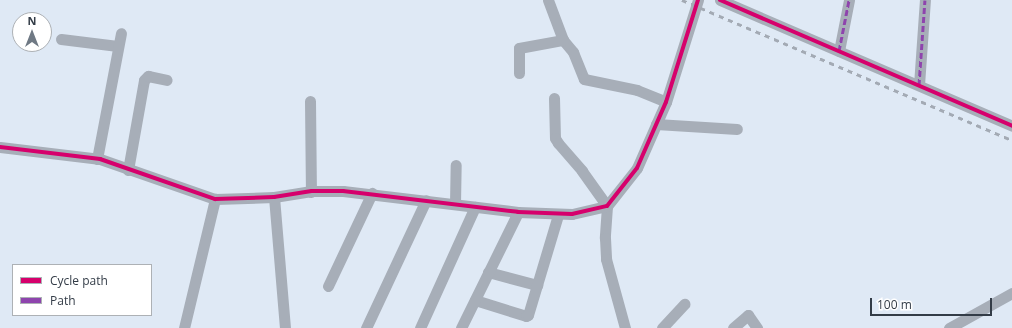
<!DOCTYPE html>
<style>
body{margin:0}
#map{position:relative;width:1012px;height:328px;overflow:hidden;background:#dfe9f5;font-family:"Open Sans",sans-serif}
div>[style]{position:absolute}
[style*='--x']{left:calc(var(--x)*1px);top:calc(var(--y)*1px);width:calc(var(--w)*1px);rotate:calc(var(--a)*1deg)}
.minor>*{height:11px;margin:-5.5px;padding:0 5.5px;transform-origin:5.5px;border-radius:5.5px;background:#a7aeb8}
.rail>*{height:2.5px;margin-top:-1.25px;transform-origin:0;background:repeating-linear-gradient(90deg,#a3aab4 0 5px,transparent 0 10px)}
.quiet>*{height:3px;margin-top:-1.5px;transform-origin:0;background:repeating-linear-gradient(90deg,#8e44ad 0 6px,transparent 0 9px)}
.cycleway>*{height:4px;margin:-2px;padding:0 2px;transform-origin:2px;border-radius:2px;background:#d6006c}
span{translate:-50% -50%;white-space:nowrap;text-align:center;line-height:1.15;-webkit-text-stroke:3.5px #fff;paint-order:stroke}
.legend{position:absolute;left:12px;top:264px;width:140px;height:52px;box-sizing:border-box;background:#fff;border:1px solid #adb1b5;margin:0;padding:5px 7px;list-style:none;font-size:12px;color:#333c47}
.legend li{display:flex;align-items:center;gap:8px;height:20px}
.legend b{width:20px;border:1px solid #adb1b5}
.north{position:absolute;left:12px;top:12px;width:40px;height:40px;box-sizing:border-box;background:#fff;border:1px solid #adb1b5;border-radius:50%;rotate:0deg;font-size:11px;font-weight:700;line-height:16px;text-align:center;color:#333c47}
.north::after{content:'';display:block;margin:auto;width:14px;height:18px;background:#6f7984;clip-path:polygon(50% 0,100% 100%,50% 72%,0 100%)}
.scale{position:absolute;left:870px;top:298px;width:122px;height:18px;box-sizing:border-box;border:2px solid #333c47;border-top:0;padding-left:5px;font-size:12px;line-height:14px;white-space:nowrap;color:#333c47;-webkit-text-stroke:3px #fff;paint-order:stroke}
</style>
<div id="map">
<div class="minor">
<i style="--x:548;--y:0;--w:43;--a:69.4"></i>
<i style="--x:563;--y:40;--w:16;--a:50"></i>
<i style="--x:573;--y:52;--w:29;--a:68"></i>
<i style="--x:584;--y:79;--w:54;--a:11.7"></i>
<i style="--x:637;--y:90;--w:31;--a:22"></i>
<i style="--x:720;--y:0;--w:318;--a:23.3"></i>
<i style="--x:61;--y:39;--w:57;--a:7"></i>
<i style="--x:839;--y:51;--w:52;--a:-78.9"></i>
<i style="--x:519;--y:73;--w:25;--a:-90"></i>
<i style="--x:519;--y:48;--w:45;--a:-10.3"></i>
<i style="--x:919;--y:85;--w:85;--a:-86"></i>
<i style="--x:554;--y:98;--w:40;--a:88.6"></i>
<i style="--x:555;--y:138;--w:6;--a:59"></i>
<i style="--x:558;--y:143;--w:37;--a:49"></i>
<i style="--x:582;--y:171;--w:43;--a:54.5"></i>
<i style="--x:607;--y:206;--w:32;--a:94"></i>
<i style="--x:605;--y:238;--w:21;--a:87"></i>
<i style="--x:606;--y:259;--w:72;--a:74.6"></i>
<i style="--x:310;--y:101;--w:91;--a:89.4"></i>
<i style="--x:656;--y:124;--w:81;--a:3.5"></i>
<i style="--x:0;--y:147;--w:101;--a:6.8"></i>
<i style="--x:100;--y:159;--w:122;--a:19.2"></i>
<i style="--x:215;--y:199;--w:59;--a:-1.9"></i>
<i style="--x:274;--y:197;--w:38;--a:-9"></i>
<i style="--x:312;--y:191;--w:31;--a:0"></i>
<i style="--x:343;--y:191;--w:176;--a:6.8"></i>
<i style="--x:518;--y:212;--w:54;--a:2.1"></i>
<i style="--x:572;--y:214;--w:36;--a:-13"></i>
<i style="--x:607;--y:206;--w:48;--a:-51.7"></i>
<i style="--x:637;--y:168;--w:72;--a:-66.3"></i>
<i style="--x:666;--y:102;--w:107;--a:-72.6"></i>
<i style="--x:97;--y:159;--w:128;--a:-79.2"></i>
<i style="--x:128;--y:170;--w:91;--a:-79.9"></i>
<i style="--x:144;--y:80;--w:6;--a:-45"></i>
<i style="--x:148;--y:76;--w:19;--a:12"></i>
<i style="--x:274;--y:197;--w:131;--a:85.2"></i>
<i style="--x:455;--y:204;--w:39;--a:-89"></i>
<i style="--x:488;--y:272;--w:51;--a:14.9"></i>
<i style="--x:328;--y:286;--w:103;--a:-64.7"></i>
<i style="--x:475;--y:300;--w:53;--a:17.4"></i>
<i style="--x:526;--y:316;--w:2;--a:-27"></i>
<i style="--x:528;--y:315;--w:104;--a:-73.3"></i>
<i style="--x:184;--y:328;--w:133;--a:-76.5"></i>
<i style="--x:366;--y:328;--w:141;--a:-64.9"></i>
<i style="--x:420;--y:328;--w:133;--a:-65.6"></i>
<i style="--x:461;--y:328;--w:129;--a:-63.8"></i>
<i style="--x:662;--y:328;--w:33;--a:-47"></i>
<i style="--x:733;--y:328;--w:20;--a:-41"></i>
<i style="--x:748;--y:315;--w:16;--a:55"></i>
<i style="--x:949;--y:328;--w:72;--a:-29.1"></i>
</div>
<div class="rail">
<i style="--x:682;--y:0;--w:358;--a:23"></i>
</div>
<div class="quiet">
<i style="--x:839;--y:51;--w:52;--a:-78.9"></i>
<i style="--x:919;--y:85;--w:85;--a:-86"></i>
</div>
<div class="cycleway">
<i style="--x:720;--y:0;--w:318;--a:23.3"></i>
<i style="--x:0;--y:147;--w:101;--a:6.8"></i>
<i style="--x:100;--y:159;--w:122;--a:19.2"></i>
<i style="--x:215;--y:199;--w:59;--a:-1.9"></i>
<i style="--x:274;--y:197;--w:38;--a:-9"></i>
<i style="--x:312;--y:191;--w:31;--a:0"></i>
<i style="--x:343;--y:191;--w:176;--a:6.8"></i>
<i style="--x:518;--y:212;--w:54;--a:2.1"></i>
<i style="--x:572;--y:214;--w:36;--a:-13"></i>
<i style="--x:607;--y:206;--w:48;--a:-51.7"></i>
<i style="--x:637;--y:168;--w:72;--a:-66.3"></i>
<i style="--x:666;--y:102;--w:107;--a:-72.6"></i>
</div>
<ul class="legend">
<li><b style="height:5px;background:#d6006c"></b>Cycle path</li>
<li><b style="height:5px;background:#8e44ad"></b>Path</li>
</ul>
<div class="north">N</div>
<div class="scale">100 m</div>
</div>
